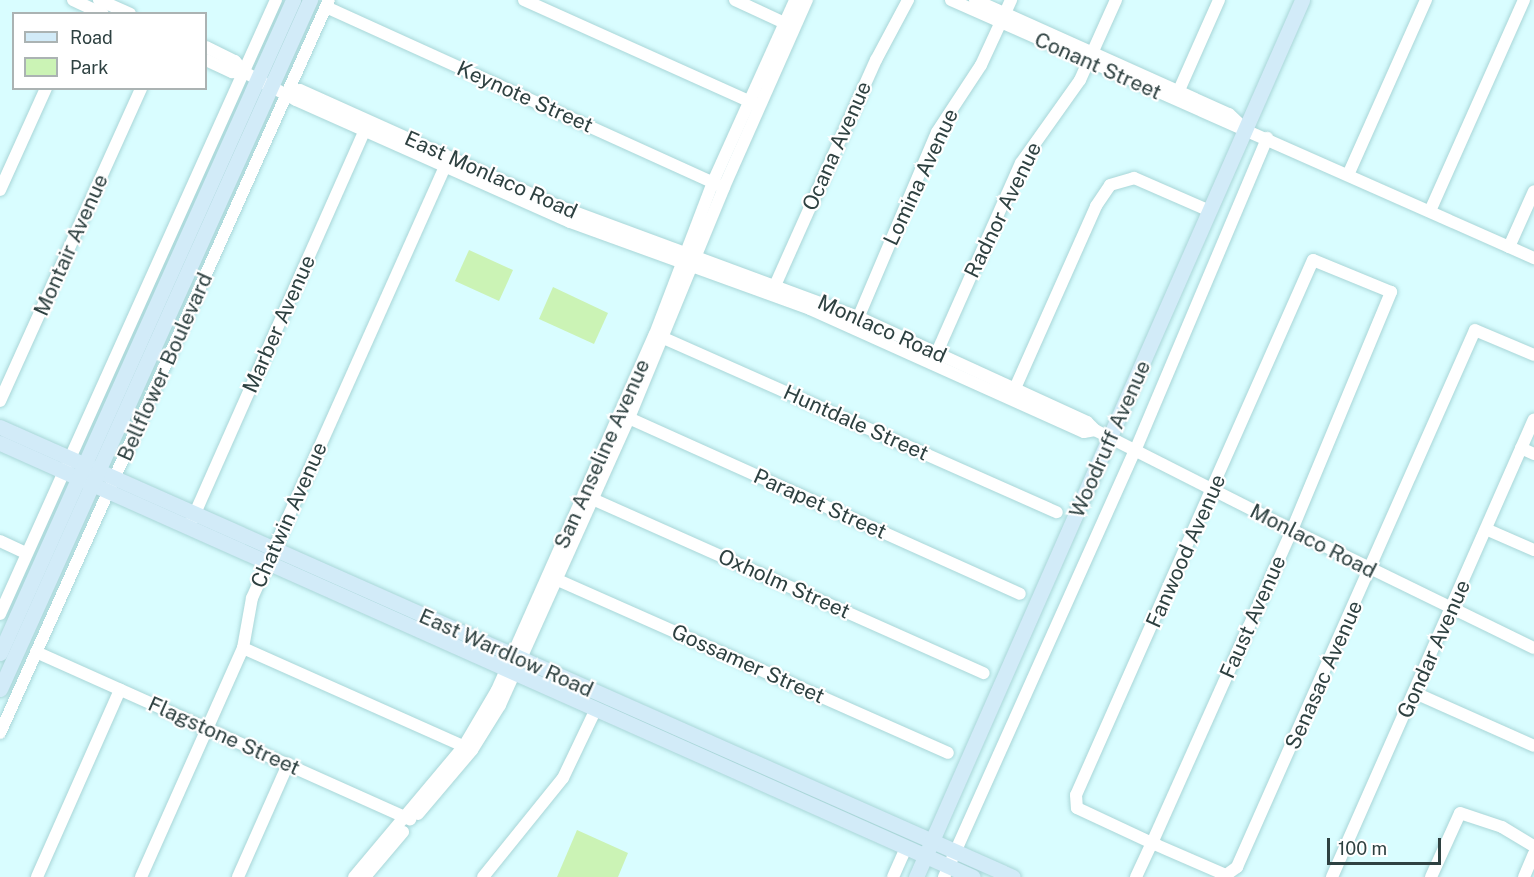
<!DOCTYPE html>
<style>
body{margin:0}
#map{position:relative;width:1534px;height:877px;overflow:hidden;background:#d9fdff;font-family:"Public Sans",sans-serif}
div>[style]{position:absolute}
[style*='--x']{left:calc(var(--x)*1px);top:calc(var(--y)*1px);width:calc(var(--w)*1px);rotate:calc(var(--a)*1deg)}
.green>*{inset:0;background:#cbf3b5}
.roads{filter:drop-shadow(0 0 2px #a9d6d8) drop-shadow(0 0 2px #a9d6d8)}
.minor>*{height:12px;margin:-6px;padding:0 6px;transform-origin:6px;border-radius:6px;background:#fff}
.major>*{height:15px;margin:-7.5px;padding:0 7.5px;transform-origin:7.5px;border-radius:7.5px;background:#d2ebf8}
span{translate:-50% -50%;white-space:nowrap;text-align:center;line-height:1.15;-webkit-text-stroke:4.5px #fff;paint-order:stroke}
.street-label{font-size:21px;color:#2e4141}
.legend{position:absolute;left:12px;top:12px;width:195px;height:78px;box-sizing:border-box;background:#fff;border:2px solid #abb3b3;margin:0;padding:8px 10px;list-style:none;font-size:18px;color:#2e4141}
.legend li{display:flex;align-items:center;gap:12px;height:30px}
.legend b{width:30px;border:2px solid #abb3b3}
.scale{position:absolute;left:1327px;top:838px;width:114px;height:27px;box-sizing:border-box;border:3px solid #2e4141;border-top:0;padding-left:8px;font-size:18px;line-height:21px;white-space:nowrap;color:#2e4141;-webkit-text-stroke:4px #fff;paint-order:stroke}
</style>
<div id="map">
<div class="green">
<i style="clip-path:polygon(469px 250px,513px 270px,499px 301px,455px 281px)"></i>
<i style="clip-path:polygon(553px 287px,608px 313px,594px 344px,539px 319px)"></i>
<i style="clip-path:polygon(577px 830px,628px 853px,618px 877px,557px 877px)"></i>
</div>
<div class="roads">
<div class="minor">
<i style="--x:73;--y:0;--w:33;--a:25"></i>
<i style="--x:99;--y:0;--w:34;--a:24"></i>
<i style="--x:524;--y:0;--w:253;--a:24.2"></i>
<i style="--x:735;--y:0;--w:62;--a:24.9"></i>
<i style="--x:951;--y:0;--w:638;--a:23.87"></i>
<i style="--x:975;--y:0;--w:278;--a:24.2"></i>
<i style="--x:1229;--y:114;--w:18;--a:43"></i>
<i style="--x:326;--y:7;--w:433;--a:24.4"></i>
<i style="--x:206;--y:47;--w:32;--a:26"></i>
<i style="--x:235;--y:61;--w:14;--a:51"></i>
<i style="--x:206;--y:60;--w:29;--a:25"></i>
<i style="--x:232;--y:72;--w:12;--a:0"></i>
<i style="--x:244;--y:72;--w:59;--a:28.3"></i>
<i style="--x:296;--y:100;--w:300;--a:24"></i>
<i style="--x:570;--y:222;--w:255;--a:19.9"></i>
<i style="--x:810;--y:309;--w:300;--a:24.2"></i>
<i style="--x:1084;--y:432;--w:11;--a:-10"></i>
<i style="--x:288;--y:93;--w:12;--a:-14"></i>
<i style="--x:300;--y:90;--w:283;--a:24.2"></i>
<i style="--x:558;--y:206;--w:320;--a:20.3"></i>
<i style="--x:858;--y:317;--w:252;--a:24.6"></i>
<i style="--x:1087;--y:422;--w:11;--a:45"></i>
<i style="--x:1095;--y:430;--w:221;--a:26.9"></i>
<i style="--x:1292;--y:530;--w:269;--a:26"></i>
<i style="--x:1176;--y:97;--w:106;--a:-66.1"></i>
<i style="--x:1348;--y:175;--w:192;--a:-66"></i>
<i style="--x:0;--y:190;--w:112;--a:-65.7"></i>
<i style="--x:1430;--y:211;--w:231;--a:-66"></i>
<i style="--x:1509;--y:247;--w:61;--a:-65.9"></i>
<i style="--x:773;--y:290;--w:252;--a:-65.9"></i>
<i style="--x:876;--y:60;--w:68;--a:-61.9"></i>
<i style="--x:856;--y:323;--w:207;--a:-67"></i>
<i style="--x:937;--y:132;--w:80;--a:-56.7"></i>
<i style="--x:981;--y:65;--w:72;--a:-65.2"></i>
<i style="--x:659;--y:336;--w:435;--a:23.9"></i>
<i style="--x:934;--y:359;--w:214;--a:-66.1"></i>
<i style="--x:1021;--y:163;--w:102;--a:-54.6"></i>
<i style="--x:1080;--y:80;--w:88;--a:-65.8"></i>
<i style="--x:1012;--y:395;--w:207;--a:-66"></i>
<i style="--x:1096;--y:206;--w:25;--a:-56"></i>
<i style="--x:1110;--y:185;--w:25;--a:-16"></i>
<i style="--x:1134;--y:178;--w:83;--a:23.5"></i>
<i style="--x:0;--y:401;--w:343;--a:-65.7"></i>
<i style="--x:622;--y:415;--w:436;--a:24.2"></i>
<i style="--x:1521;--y:448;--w:14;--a:25"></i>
<i style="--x:588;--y:497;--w:433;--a:24"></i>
<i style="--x:192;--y:520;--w:432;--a:-66.1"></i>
<i style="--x:1488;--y:530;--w:50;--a:23.5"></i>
<i style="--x:0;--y:541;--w:29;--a:25"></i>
<i style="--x:551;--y:577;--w:434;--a:23.9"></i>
<i style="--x:0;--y:614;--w:673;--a:-65.8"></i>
<i style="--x:243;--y:648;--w:248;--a:24"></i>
<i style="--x:36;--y:652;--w:410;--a:24.1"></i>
<i style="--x:1415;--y:693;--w:130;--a:24"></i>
<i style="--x:0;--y:733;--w:803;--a:-65.83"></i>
<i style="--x:418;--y:814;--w:84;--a:-49.8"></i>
<i style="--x:472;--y:750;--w:53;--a:-58.1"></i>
<i style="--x:500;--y:705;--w:315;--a:-65.8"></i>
<i style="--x:629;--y:418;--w:250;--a:-67.6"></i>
<i style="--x:724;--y:187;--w:205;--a:-66.1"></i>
<i style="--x:37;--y:877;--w:205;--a:-66.1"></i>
<i style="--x:141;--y:877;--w:251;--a:-66"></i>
<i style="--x:243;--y:648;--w:51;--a:-79.8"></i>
<i style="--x:252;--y:598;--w:481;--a:-65.9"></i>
<i style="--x:238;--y:877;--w:124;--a:-66.1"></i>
<i style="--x:354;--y:877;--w:171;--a:-50"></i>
<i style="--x:464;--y:746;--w:65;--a:-59.5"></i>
<i style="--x:497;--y:690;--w:389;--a:-66.1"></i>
<i style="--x:655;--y:334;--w:163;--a:-69.1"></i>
<i style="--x:713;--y:182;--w:200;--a:-65.7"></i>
<i style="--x:365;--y:877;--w:59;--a:-49.8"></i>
<i style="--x:483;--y:877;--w:127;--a:-51.1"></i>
<i style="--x:563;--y:778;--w:74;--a:-64.5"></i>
<i style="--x:893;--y:877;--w:32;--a:-66"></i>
<i style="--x:944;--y:877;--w:467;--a:-65.9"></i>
<i style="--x:1135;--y:451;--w:340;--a:-67.1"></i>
<i style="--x:1136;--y:877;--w:38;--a:-65"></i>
<i style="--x:1152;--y:843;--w:343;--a:-65.9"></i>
<i style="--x:1292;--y:530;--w:258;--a:-67.4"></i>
<i style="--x:1391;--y:292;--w:84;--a:-157.7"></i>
<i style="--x:1313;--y:260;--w:585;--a:113.89"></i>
<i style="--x:1076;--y:795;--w:13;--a:86"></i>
<i style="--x:1077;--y:808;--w:83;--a:25"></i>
<i style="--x:1152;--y:843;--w:81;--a:23.4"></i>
<i style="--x:1226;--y:875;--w:14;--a:-36"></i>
<i style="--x:1237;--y:867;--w:587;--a:-66.1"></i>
<i style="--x:1475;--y:330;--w:64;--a:23"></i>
<i style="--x:1332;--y:877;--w:500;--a:-66.2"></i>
<i style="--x:1431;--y:877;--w:70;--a:-65.6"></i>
<i style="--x:1460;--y:813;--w:44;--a:18.4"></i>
<i style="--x:1502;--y:827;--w:37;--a:31"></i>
<i style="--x:1524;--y:877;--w:25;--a:-67"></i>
</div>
<div class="major">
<i style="--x:0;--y:427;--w:1108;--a:23.95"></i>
<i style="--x:0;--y:443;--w:1065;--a:24.04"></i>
<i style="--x:0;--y:653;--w:716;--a:-65.83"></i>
<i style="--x:0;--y:689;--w:756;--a:-65.78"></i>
<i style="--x:916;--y:877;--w:958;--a:-66.24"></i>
</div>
</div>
<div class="street-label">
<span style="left:1098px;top:66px;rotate:24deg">Conant Street</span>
<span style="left:525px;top:97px;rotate:24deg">Keynote Street</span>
<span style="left:837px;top:146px;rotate:-66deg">Ocana Avenue</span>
<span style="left:491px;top:175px;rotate:24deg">East Monlaco Road</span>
<span style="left:921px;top:177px;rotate:-65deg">Lomina Avenue</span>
<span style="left:1003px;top:210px;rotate:-64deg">Radnor Avenue</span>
<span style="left:71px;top:245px;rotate:-66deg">Montair Avenue</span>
<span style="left:279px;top:324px;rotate:-66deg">Marber Avenue</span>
<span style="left:882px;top:329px;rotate:24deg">Monlaco Road</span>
<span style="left:165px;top:367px;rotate:-66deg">Bellflower Boulevard</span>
<span style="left:856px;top:423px;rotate:24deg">Huntdale Street</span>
<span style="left:1110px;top:439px;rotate:-66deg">Woodruff Avenue</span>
<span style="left:602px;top:454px;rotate:-66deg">San Anseline Avenue</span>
<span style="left:820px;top:504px;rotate:24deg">Parapet Street</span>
<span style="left:289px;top:515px;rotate:-66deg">Chatwin Avenue</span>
<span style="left:1313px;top:541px;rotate:27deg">Monlaco Road</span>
<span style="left:1186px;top:551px;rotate:-66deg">Fanwood Avenue</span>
<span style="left:784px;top:584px;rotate:24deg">Oxholm Street</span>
<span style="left:1253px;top:617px;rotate:-66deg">Faust Avenue</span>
<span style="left:1434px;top:649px;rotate:-66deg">Gondar Avenue</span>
<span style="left:506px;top:653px;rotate:24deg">East Wardlow Road</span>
<span style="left:748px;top:664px;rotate:24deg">Gossamer Street</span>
<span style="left:1324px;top:675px;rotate:-66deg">Senasac Avenue</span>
<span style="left:224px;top:736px;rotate:24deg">Flagstone Street</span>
</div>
<ul class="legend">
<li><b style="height:8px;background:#d2ebf8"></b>Road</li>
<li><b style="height:16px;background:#cbf3b5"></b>Park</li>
</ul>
<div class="scale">100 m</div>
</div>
